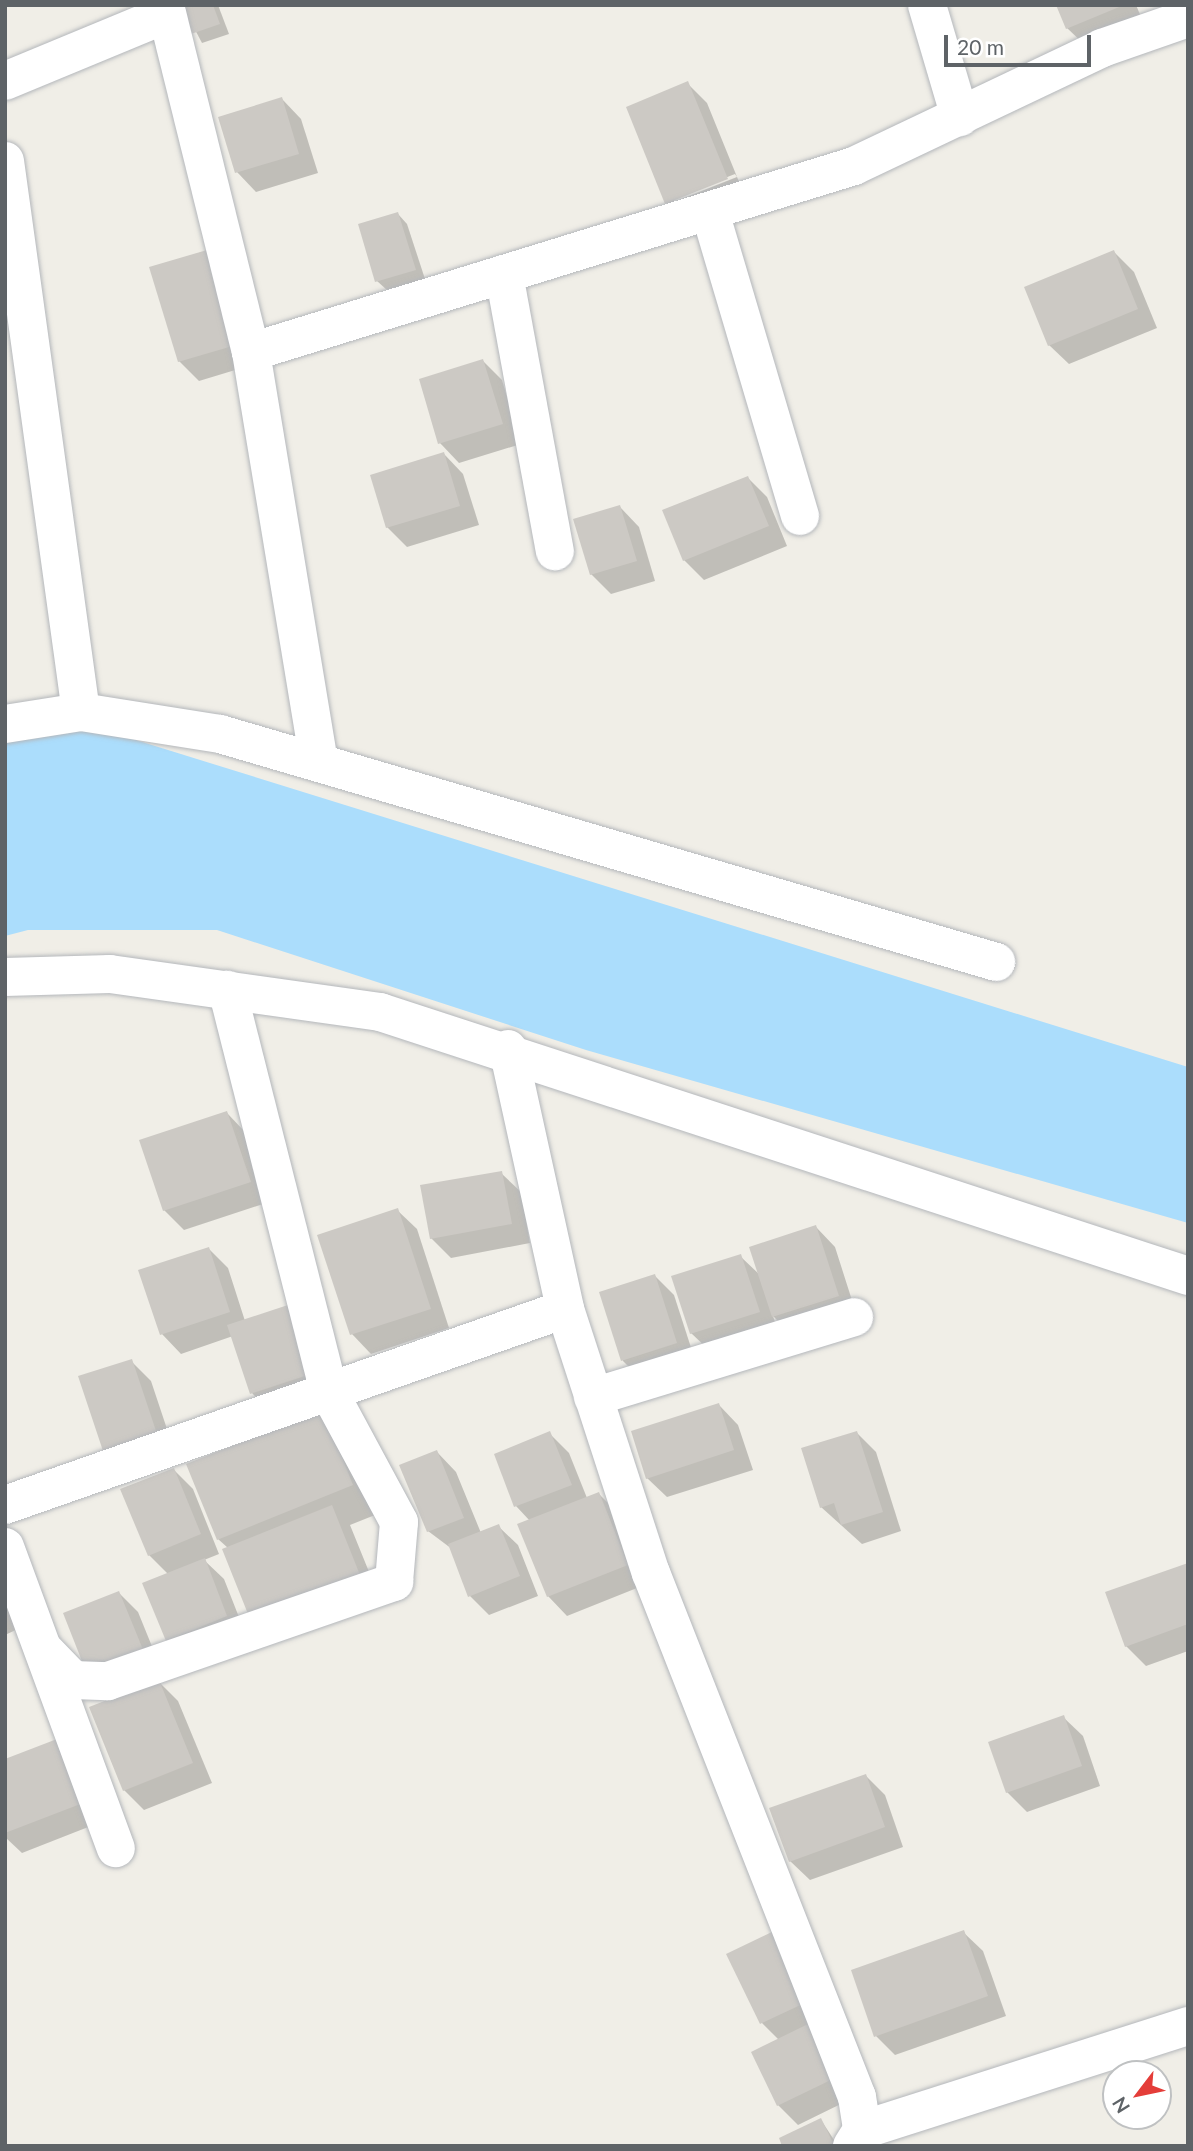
<!DOCTYPE html>
<style>
body{margin:0}
#map{position:relative;width:1193px;height:2151px;overflow:hidden;background:#f0eee7;font-family:Lato,sans-serif}
div>[style]{position:absolute}
[style*='--x']{left:calc(var(--x)*1px);top:calc(var(--y)*1px);width:calc(var(--w)*1px);rotate:calc(var(--a)*1deg)}
.water>*{inset:0;background:#abddfc}
.shadow>*{inset:0;background:#0003}
.building>*{inset:0;background:#ccc9c4}
.roads{filter:drop-shadow(0 0 2px #b4b7bb) drop-shadow(0 0 2px #b4b7bb)}
.minor>*{height:38px;margin:-19px;padding:0 19px;transform-origin:19px;border-radius:19px;background:#fff}
span{translate:-50% -50%;white-space:nowrap;text-align:center;line-height:1.15;-webkit-text-stroke:6px #fff;paint-order:stroke}
.frame{position:absolute;inset:0;border:7px solid #5e6367;pointer-events:none}
.north{position:absolute;left:1102px;top:2060px;width:70px;height:70px;box-sizing:border-box;background:#fff;border:2px solid #bfc1c2;border-radius:50%;rotate:238deg;font-size:19px;font-weight:700;line-height:28px;text-align:center;color:#5e6367}
.north::after{content:'';display:block;margin:auto;width:24px;height:32px;background:#e43d39;clip-path:polygon(50% 0,100% 100%,50% 72%,0 100%)}
.scale{position:absolute;left:944px;top:35px;width:147px;height:32px;box-sizing:border-box;border:4px solid #5e6367;border-top:0;padding-left:9px;font-size:21px;line-height:24px;white-space:nowrap;color:#5e6367;-webkit-text-stroke:5px #fff;paint-order:stroke}
</style>
<div id="map">
<div class="water">
<i style="clip-path:polygon(94px 727px,1188px 1067px,1188px 1223px,586px 1050px,217px 930px,28px 930px,5px 936px,5px 738px)"></i>
</div>
<div class="shadow">
<i style="clip-path:polygon(182px 5px,218px 5px,229px 34px,202px 43px)"></i>
<i style="clip-path:polygon(1058px 5px,1136px 5px,1144px 24px,1087px 47px,1067px 28px)"></i>
<i style="clip-path:polygon(evenodd,687px 83px,707px 103px,746px 199px,686px 222px,667px 203px,687px 83px,735px 174px,737px 177px,674px 202px,674px 198px,735px 174px)"></i>
<i style="clip-path:polygon(282px 99px,301px 119px,318px 173px,256px 192px,237px 172px)"></i>
<i style="clip-path:polygon(398px 214px,407px 224px,425px 279px,387px 290px,377px 281px)"></i>
<i style="clip-path:polygon(1114px 252px,1134px 272px,1157px 328px,1069px 364px,1049px 345px)"></i>
<i style="clip-path:polygon(152px 268px,255px 364px,199px 381px,179px 361px)"></i>
<i style="clip-path:polygon(483px 361px,502px 380px,521px 444px,459px 463px,440px 443px)"></i>
<i style="clip-path:polygon(444px 454px,463px 474px,479px 525px,407px 547px,387px 527px)"></i>
<i style="clip-path:polygon(748px 478px,767px 497px,787px 546px,704px 580px,684px 560px)"></i>
<i style="clip-path:polygon(620px 507px,639px 527px,655px 581px,611px 594px,591px 574px)"></i>
<i style="clip-path:polygon(227px 1113px,246px 1133px,269px 1202px,184px 1230px,164px 1210px)"></i>
<i style="clip-path:polygon(501px 1173px,521px 1192px,530px 1243px,451px 1258px,431px 1238px)"></i>
<i style="clip-path:polygon(397px 1210px,417px 1229px,449px 1328px,371px 1354px,352px 1334px)"></i>
<i style="clip-path:polygon(816px 1227px,835px 1247px,857px 1316px,793px 1336px,773px 1316px,778px 1331px,711px 1352px,691px 1333px,740px 1256px,760px 1275px)"></i>
<i style="clip-path:polygon(209px 1249px,228px 1268px,245px 1321px,332px 1393px,271px 1413px,252px 1393px,233px 1336px,181px 1354px,162px 1334px)"></i>
<i style="clip-path:polygon(655px 1276px,674px 1295px,696px 1363px,642px 1380px,623px 1361px,601px 1293px)"></i>
<i style="clip-path:polygon(131px 1361px,151px 1381px,175px 1453px,124px 1470px)"></i>
<i style="clip-path:polygon(719px 1405px,738px 1425px,753px 1470px,667px 1497px,647px 1478px)"></i>
<i style="clip-path:polygon(322px 1412px,380px 1513px,350px 1525px,378px 1594px,228px 1548px,218px 1539px)"></i>
<i style="clip-path:polygon(549px 1433px,569px 1453px,587px 1498px,599px 1494px,618px 1513px,647px 1584px,567px 1616px,548px 1596px,530px 1521px,516px 1506px)"></i>
<i style="clip-path:polygon(857px 1433px,876px 1452px,901px 1531px,862px 1544px,821px 1507px)"></i>
<i style="clip-path:polygon(437px 1452px,456px 1472px,481px 1533px,498px 1526px,518px 1545px,538px 1596px,489px 1615px,470px 1596px,452px 1549px,428px 1531px)"></i>
<i style="clip-path:polygon(174px 1470px,193px 1489px,219px 1554px,204px 1560px,224px 1579px,246px 1635px,167px 1640px,168px 1574px,149px 1555px)"></i>
<i style="clip-path:polygon(1188px 1565px,1188px 1651px,1146px 1666px,1126px 1646px)"></i>
<i style="clip-path:polygon(119px 1593px,138px 1612px,162px 1671px,108px 1692px)"></i>
<i style="clip-path:polygon(5px 1595px,20px 1628px,5px 1635px)"></i>
<i style="clip-path:polygon(159px 1682px,178px 1701px,212px 1783px,144px 1810px,124px 1790px)"></i>
<i style="clip-path:polygon(1063px 1717px,1083px 1736px,1100px 1786px,1027px 1812px,1007px 1792px)"></i>
<i style="clip-path:polygon(57px 1741px,101px 1822px,22px 1853px,5px 1837px,5px 1761px)"></i>
<i style="clip-path:polygon(866px 1776px,885px 1795px,903px 1847px,810px 1880px,790px 1861px)"></i>
<i style="clip-path:polygon(963px 1932px,983px 1951px,1006px 2016px,895px 2055px,876px 2036px)"></i>
<i style="clip-path:polygon(774px 1933px,853px 2098px,798px 2125px,778px 2105px,753px 2053px,779px 2040px,762px 2023px,728px 1955px)"></i>
<i style="clip-path:polygon(821px 2120px,838px 2146px,784px 2146px)"></i>
</div>
<div class="building">
<i style="clip-path:polygon(180px 5px,213px 5px,220px 24px,191px 34px)"></i>
<i style="clip-path:polygon(1056px 5px,1124px 5px,1066px 29px)"></i>
<i style="clip-path:polygon(688px 81px,728px 179px,665px 204px,626px 107px)"></i>
<i style="clip-path:polygon(282px 97px,299px 154px,235px 173px,218px 117px)"></i>
<i style="clip-path:polygon(398px 212px,416px 270px,375px 282px,358px 224px)"></i>
<i style="clip-path:polygon(207px 250px,236px 345px,178px 362px,149px 267px)"></i>
<i style="clip-path:polygon(1114px 250px,1138px 309px,1048px 346px,1024px 287px)"></i>
<i style="clip-path:polygon(483px 359px,503px 424px,438px 444px,419px 379px)"></i>
<i style="clip-path:polygon(444px 452px,460px 506px,386px 528px,370px 475px)"></i>
<i style="clip-path:polygon(748px 476px,769px 526px,683px 561px,662px 510px)"></i>
<i style="clip-path:polygon(620px 505px,637px 561px,590px 575px,573px 519px)"></i>
<i style="clip-path:polygon(227px 1111px,251px 1182px,163px 1211px,139px 1140px)"></i>
<i style="clip-path:polygon(502px 1171px,512px 1224px,430px 1239px,420px 1185px)"></i>
<i style="clip-path:polygon(398px 1208px,431px 1309px,350px 1335px,317px 1235px)"></i>
<i style="clip-path:polygon(816px 1225px,839px 1296px,772px 1317px,749px 1247px)"></i>
<i style="clip-path:polygon(209px 1247px,230px 1312px,160px 1335px,138px 1270px)"></i>
<i style="clip-path:polygon(741px 1254px,760px 1312px,690px 1334px,671px 1276px)"></i>
<i style="clip-path:polygon(655px 1274px,677px 1343px,621px 1361px,599px 1292px)"></i>
<i style="clip-path:polygon(291px 1304px,314px 1373px,250px 1394px,227px 1325px)"></i>
<i style="clip-path:polygon(132px 1359px,157px 1434px,103px 1451px,78px 1376px)"></i>
<i style="clip-path:polygon(719px 1403px,734px 1450px,646px 1479px,631px 1431px)"></i>
<i style="clip-path:polygon(323px 1410px,353px 1485px,217px 1540px,186px 1464px)"></i>
<i style="clip-path:polygon(550px 1431px,572px 1485px,514px 1507px,494px 1454px)"></i>
<i style="clip-path:polygon(857px 1431px,883px 1512px,841px 1525px,834px 1503px,820px 1508px,801px 1448px)"></i>
<i style="clip-path:polygon(437px 1450px,464px 1518px,427px 1532px,399px 1465px)"></i>
<i style="clip-path:polygon(174px 1468px,201px 1534px,148px 1556px,120px 1489px)"></i>
<i style="clip-path:polygon(599px 1492px,628px 1565px,547px 1597px,517px 1524px)"></i>
<i style="clip-path:polygon(332px 1505px,360px 1575px,250px 1619px,222px 1549px)"></i>
<i style="clip-path:polygon(499px 1524px,520px 1576px,468px 1597px,448px 1544px)"></i>
<i style="clip-path:polygon(205px 1558px,227px 1616px,166px 1641px,142px 1583px)"></i>
<i style="clip-path:polygon(1188px 1563px,1188px 1624px,1125px 1647px,1105px 1592px)"></i>
<i style="clip-path:polygon(119px 1591px,144px 1652px,87px 1674px,63px 1613px)"></i>
<i style="clip-path:polygon(159px 1680px,193px 1763px,123px 1791px,89px 1707px)"></i>
<i style="clip-path:polygon(1064px 1715px,1082px 1766px,1006px 1793px,988px 1742px)"></i>
<i style="clip-path:polygon(57px 1739px,83px 1803px,5px 1833px,5px 1759px)"></i>
<i style="clip-path:polygon(866px 1774px,885px 1827px,789px 1862px,769px 1808px)"></i>
<i style="clip-path:polygon(964px 1930px,988px 1996px,874px 2037px,851px 1970px)"></i>
<i style="clip-path:polygon(774px 1931px,809px 2001px,760px 2024px,726px 1954px)"></i>
<i style="clip-path:polygon(808px 2024px,835px 2078px,777px 2106px,751px 2052px)"></i>
<i style="clip-path:polygon(821px 2118px,834px 2145px,782px 2146px,779px 2138px)"></i>
</div>
<div class="roads">
<div class="minor">
<i style="--x:165;--y:5;--w:357;--a:76.1"></i>
<i style="--x:251;--y:352;--w:415;--a:80.6"></i>
<i style="--x:927;--y:5;--w:117;--a:73.6"></i>
<i style="--x:5;--y:81;--w:175;--a:-22.5"></i>
<i style="--x:5;--y:161;--w:556;--a:82.15"></i>
<i style="--x:710;--y:212;--w:317;--a:73.5"></i>
<i style="--x:504;--y:274;--w:282;--a:79.6"></i>
<i style="--x:251;--y:352;--w:631;--a:-17.14"></i>
<i style="--x:854;--y:166;--w:275;--a:-25.4"></i>
<i style="--x:1102;--y:48;--w:91;--a:-19.2"></i>
<i style="--x:5;--y:724;--w:77;--a:-9"></i>
<i style="--x:81;--y:712;--w:141;--a:9"></i>
<i style="--x:220;--y:734;--w:809;--a:16.37"></i>
<i style="--x:5;--y:977;--w:105;--a:-1.6"></i>
<i style="--x:110;--y:974;--w:273;--a:8"></i>
<i style="--x:380;--y:1012;--w:850;--a:18.09"></i>
<i style="--x:508;--y:1049;--w:266;--a:77.6"></i>
<i style="--x:565;--y:1309;--w:278;--a:72"></i>
<i style="--x:651;--y:1573;--w:563;--a:68.54"></i>
<i style="--x:857;--y:2097;--w:33;--a:81"></i>
<i style="--x:862;--y:2130;--w:19;--a:122"></i>
<i style="--x:593;--y:1397;--w:273;--a:-17"></i>
<i style="--x:5;--y:1505;--w:593;--a:-19.29"></i>
<i style="--x:5;--y:1547;--w:321;--a:69.8"></i>
<i style="--x:43;--y:1649;--w:43;--a:45.9"></i>
<i style="--x:73;--y:1680;--w:35;--a:2"></i>
<i style="--x:108;--y:1681;--w:303;--a:-19.1"></i>
<i style="--x:394;--y:1582;--w:60;--a:-85.2"></i>
<i style="--x:399;--y:1522;--w:148;--a:-118.3"></i>
<i style="--x:329;--y:1392;--w:415;--a:-104.2"></i>
<i style="--x:862;--y:2130;--w:342;--a:-17.7"></i>
</div>
</div>
<div class="frame"></div>
<div class="north">N</div>
<div class="scale">20 m</div>
</div>
